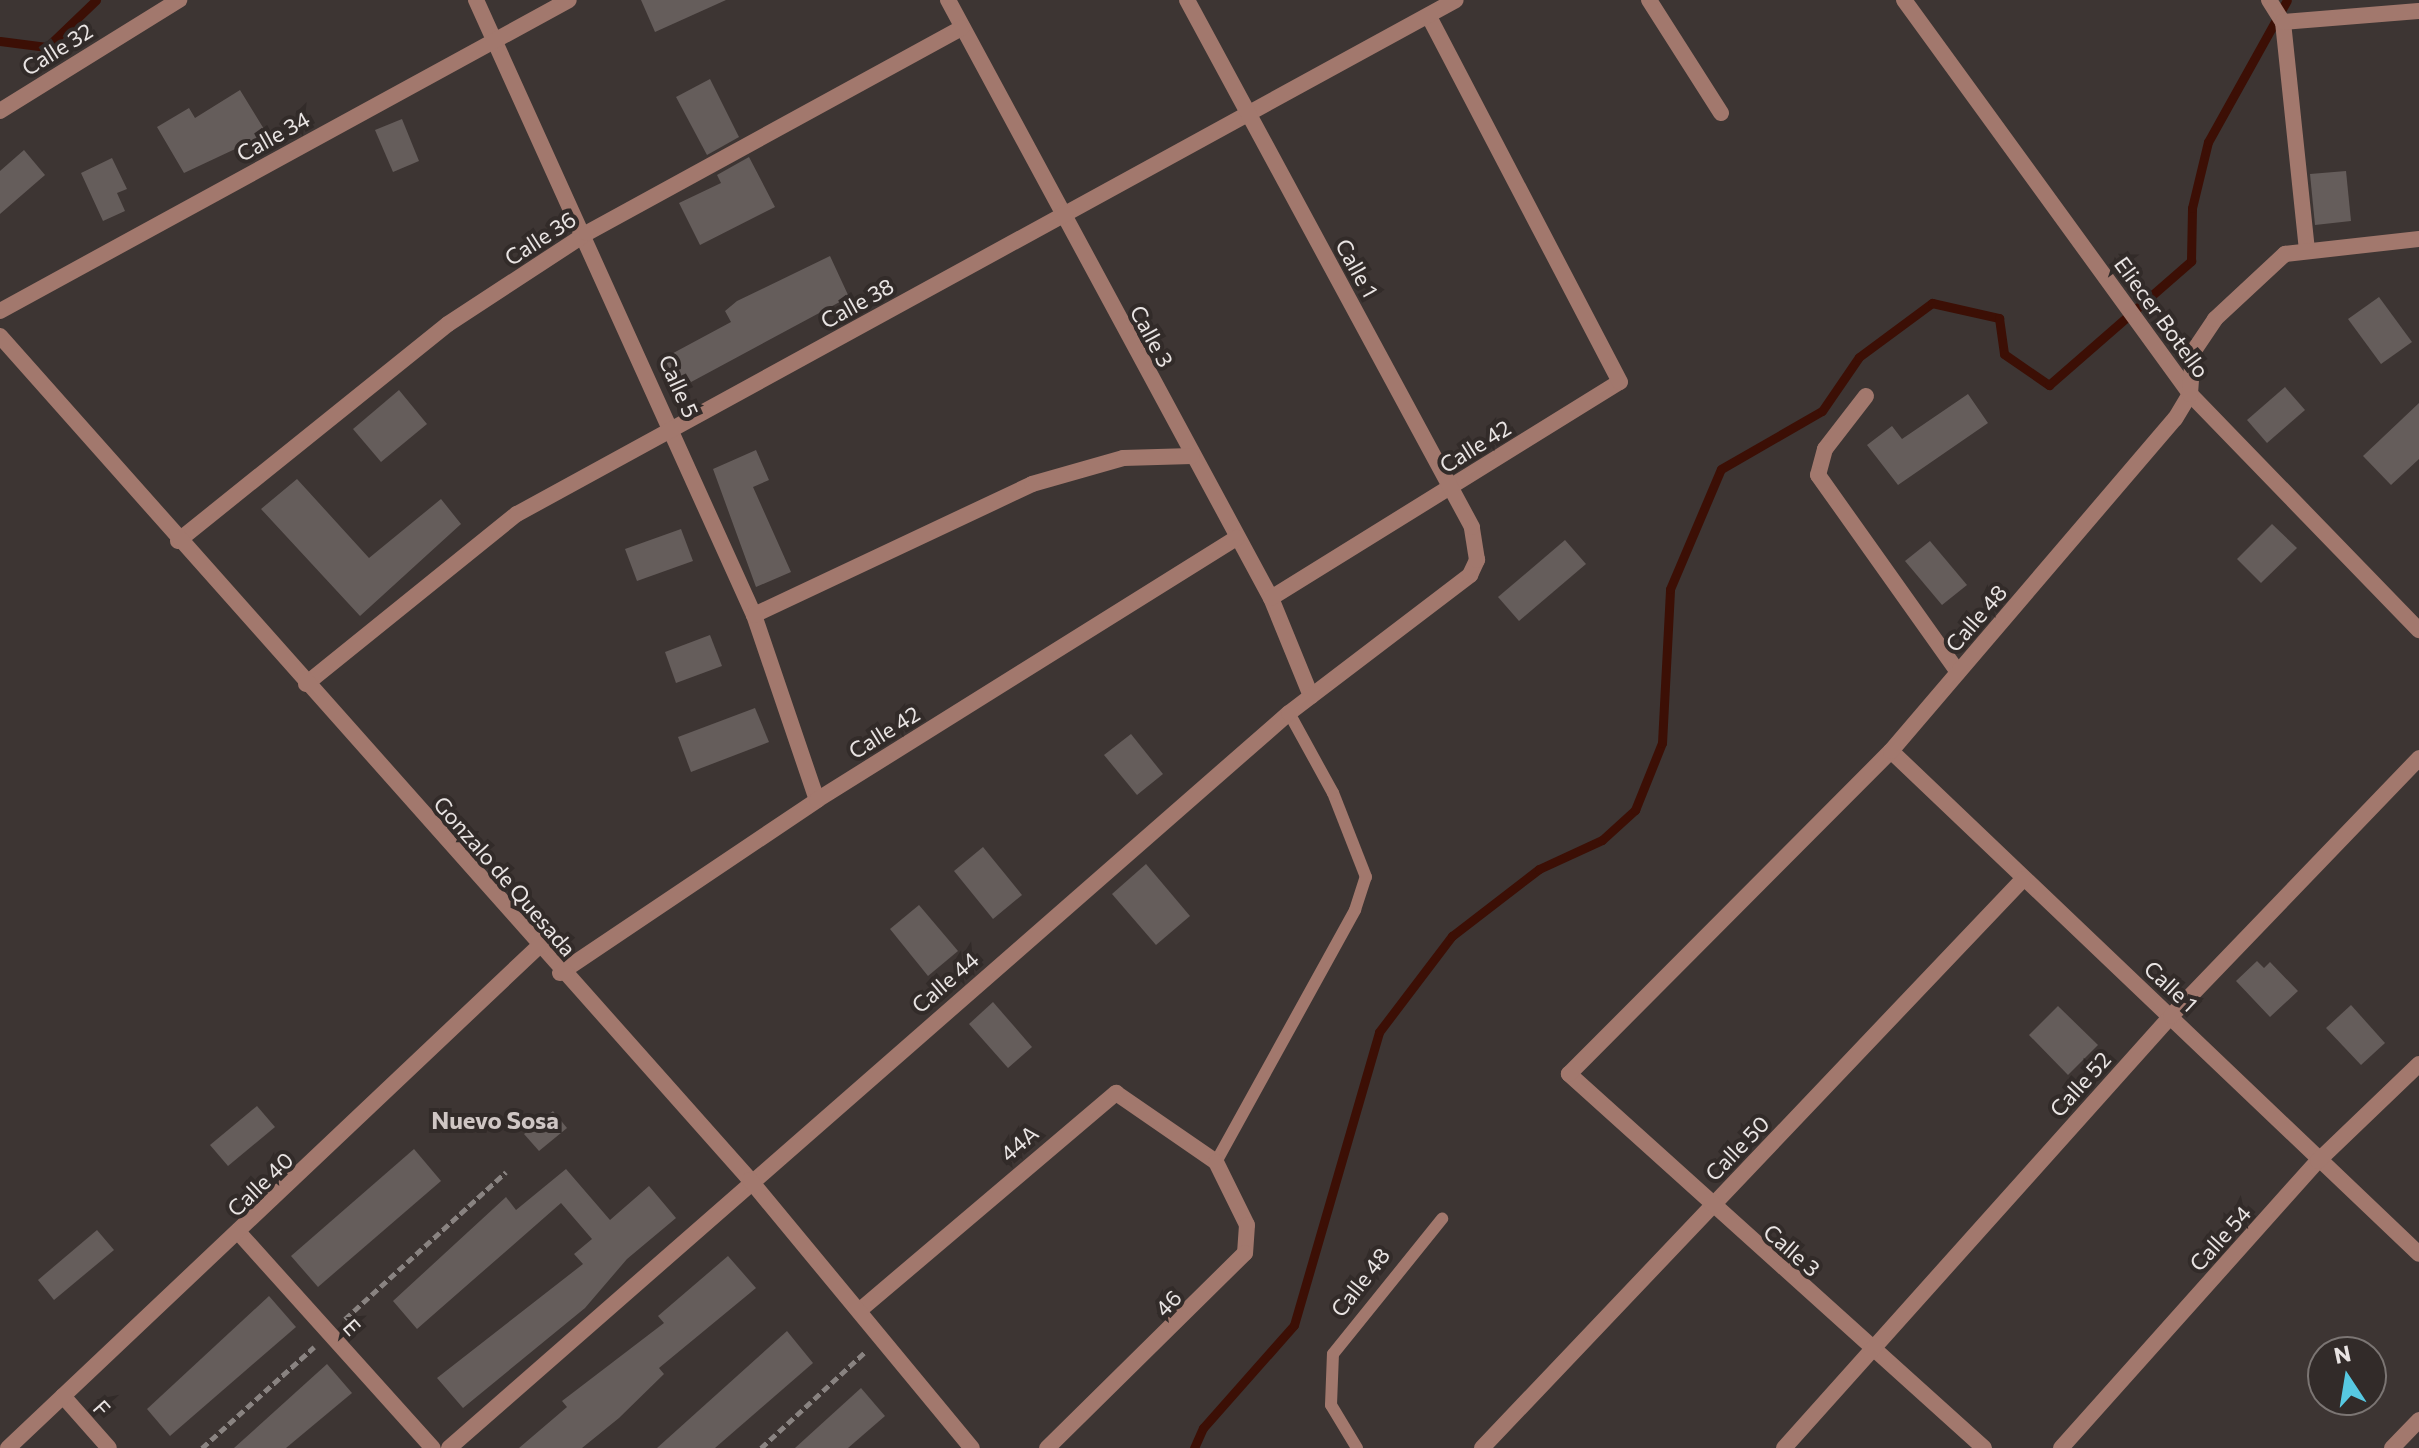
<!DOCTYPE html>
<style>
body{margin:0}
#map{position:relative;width:2419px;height:1448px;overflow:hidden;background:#3d3533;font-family:Commissioner,sans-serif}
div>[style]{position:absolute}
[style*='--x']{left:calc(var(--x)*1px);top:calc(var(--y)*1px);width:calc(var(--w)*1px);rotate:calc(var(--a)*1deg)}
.stream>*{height:9px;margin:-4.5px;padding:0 4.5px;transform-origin:4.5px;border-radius:4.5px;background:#3c0f05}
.building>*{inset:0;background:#655d5b}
.path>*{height:5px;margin-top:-2.5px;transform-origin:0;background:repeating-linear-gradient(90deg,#898381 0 8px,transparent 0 12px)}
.service>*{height:12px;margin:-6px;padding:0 6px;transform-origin:6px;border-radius:6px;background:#a2786d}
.minor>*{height:16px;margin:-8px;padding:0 8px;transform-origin:8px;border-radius:8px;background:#a2786d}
.tertiary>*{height:16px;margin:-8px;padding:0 8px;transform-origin:8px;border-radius:8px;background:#a2786d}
span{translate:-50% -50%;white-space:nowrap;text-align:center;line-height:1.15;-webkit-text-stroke:8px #322b29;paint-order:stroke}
.street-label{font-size:22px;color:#e9e4e3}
.neighbourhood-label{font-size:24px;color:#cfc6c4;font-weight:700}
.north{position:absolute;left:2307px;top:1336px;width:80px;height:80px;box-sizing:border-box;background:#322b29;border:2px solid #7b7573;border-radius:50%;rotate:348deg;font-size:22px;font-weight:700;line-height:32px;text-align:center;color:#e9e4e3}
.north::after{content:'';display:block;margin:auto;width:28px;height:36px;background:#57c9e2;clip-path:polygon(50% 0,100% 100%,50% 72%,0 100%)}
</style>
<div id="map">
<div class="stream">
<i style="--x:0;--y:41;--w:47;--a:7.3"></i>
<i style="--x:47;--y:47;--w:68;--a:-43.8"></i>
<i style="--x:1194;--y:1448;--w:22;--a:-66"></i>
<i style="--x:1203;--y:1428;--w:137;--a:-48.5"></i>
<i style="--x:1294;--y:1325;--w:305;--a:-73.8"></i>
<i style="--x:1379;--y:1032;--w:121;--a:-52.8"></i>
<i style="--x:1452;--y:936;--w:110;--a:-37.6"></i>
<i style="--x:1539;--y:869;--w:69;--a:-24.7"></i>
<i style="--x:1602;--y:840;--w:45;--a:-42.3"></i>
<i style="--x:1635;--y:810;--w:72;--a:-68.1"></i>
<i style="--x:1662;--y:743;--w:154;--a:-87"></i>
<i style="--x:1670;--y:589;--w:130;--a:-67"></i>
<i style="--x:1721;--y:469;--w:116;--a:-29.9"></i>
<i style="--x:1822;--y:411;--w:65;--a:-55.6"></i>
<i style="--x:1859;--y:357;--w:91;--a:-36.5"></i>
<i style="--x:1932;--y:303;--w:69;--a:12.6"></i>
<i style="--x:1999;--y:318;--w:36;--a:82"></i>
<i style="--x:2004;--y:354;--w:55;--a:34.6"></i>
<i style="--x:2049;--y:385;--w:189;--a:-41.1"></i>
<i style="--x:2191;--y:261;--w:53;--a:-88.9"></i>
<i style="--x:2192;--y:208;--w:68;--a:-76.4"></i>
<i style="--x:2208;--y:142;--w:162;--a:-60.9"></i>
</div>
<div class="building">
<i style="clip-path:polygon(641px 0,726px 0,655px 32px)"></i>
<i style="clip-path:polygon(710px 79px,739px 137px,707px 155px,676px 97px)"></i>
<i style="clip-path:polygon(240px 90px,267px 134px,184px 173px,157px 127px,189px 108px,195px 118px)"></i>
<i style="clip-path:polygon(402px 119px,419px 161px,393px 172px,375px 130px)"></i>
<i style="clip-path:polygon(24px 150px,45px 175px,0 214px,0 171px)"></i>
<i style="clip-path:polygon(749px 157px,775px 207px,700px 245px,679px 203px,721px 183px,717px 175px)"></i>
<i style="clip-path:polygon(112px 158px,127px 189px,117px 193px,125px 211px,103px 221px,81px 173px)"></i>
<i style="clip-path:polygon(2346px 171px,2351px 221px,2315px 225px,2310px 174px)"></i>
<i style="clip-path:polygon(830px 256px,849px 297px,680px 388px,664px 358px,731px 322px,725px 311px,737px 301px)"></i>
<i style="clip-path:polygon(2379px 297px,2412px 342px,2381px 364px,2348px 319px)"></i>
<i style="clip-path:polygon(2285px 387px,2305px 410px,2267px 443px,2247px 420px)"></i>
<i style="clip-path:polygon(399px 390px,427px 424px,381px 462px,353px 429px)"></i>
<i style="clip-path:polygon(1968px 394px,1988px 423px,1898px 485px,1867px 445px,1892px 426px,1902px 439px)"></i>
<i style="clip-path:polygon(2419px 403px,2419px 459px,2391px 485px,2363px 456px)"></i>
<i style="clip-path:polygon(756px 450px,769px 480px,753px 487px,791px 572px,756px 587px,713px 469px)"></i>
<i style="clip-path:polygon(297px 479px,369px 558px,441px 499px,461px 524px,360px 616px,261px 509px)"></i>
<i style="clip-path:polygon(2272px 524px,2297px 548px,2261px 583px,2237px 559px)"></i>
<i style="clip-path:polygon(681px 529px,693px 561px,637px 581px,625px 549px)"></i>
<i style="clip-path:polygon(1565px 540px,1586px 564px,1519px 621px,1498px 597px)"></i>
<i style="clip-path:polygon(1930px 541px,1967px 585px,1942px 605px,1905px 561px)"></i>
<i style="clip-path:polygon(710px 635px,722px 666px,676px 683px,665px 652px)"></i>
<i style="clip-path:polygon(755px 708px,769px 742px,691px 772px,678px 737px)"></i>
<i style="clip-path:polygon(1131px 734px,1163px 774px,1137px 795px,1104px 755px)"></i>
<i style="clip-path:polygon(983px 847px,1022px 895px,993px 919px,954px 871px)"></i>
<i style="clip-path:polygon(1146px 864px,1190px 916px,1156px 945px,1112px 894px)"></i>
<i style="clip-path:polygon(919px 905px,958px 951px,928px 976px,890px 929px)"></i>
<i style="clip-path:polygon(2257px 961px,2264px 968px,2270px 962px,2298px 991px,2270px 1017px,2236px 981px)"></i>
<i style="clip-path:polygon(993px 1002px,1032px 1047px,1008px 1068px,969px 1024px)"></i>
<i style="clip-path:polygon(2351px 1005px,2385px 1043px,2361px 1065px,2326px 1028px)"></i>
<i style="clip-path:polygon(2058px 1006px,2098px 1045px,2068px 1075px,2029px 1035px)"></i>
<i style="clip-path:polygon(257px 1106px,275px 1127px,228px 1166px,210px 1145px)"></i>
<i style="clip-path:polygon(553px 1111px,567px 1128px,539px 1151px,524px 1134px)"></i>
<i style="clip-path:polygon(414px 1149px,441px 1181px,318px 1287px,291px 1256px)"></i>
<i style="clip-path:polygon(566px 1169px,610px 1220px,649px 1186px,676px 1218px,627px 1259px,585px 1308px,463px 1408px,437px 1378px,583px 1264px,574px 1254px,592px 1239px,561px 1203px,417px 1329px,393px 1301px,506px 1197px,516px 1210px)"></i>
<i style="clip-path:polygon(97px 1230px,114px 1250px,54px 1300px,38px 1280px)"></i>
<i style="clip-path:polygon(728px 1256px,756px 1288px,659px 1368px,664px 1374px,619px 1418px,582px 1448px,519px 1448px,567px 1407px,562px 1401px,664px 1323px,658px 1316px)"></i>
<i style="clip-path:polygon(269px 1296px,296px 1327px,170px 1436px,147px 1409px)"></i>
<i style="clip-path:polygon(787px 1331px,813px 1363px,715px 1448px,657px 1448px)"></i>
<i style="clip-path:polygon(327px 1364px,352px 1393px,286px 1448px,234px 1448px)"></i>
<i style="clip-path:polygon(861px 1388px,885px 1416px,848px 1448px,795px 1448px)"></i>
</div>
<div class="path">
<i style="--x:345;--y:1319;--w:218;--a:-42.4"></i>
<i style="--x:202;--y:1448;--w:151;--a:-42"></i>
<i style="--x:761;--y:1448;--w:143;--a:-42.7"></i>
</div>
<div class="service">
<i style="--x:1216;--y:1162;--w:288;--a:-61.1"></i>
<i style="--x:1355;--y:910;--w:35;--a:-72"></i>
<i style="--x:1366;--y:877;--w:90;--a:-111.4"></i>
<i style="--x:1333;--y:793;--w:91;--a:-118.8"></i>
<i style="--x:1357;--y:1448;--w:50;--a:-121.2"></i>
<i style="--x:1331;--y:1405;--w:51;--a:-87.8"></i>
<i style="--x:1333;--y:1354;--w:174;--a:-51.1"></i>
</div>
<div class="minor">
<i style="--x:476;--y:0;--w:675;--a:65.68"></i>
<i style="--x:754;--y:615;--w:195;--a:71.2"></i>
<i style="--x:948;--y:0;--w:680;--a:61.63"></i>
<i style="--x:1271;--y:598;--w:106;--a:67.8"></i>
<i style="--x:1649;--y:0;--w:134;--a:57.5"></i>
<i style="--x:1904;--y:0;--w:487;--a:54"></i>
<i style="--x:2190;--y:394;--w:329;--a:45.9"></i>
<i style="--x:2269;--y:0;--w:26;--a:58"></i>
<i style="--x:2283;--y:22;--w:229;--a:84"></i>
<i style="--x:2283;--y:22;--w:136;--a:-4.6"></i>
<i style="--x:0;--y:111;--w:211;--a:-31.8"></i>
<i style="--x:0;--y:311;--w:648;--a:-28.66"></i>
<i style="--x:1866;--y:396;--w:67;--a:127.7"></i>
<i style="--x:1825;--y:449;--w:27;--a:105"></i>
<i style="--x:1818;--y:475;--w:242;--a:54.6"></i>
<i style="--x:178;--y:541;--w:346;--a:-38.8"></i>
<i style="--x:448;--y:324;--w:166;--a:-33.2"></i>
<i style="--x:587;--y:233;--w:427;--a:-28.7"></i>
<i style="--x:1271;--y:598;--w:410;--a:-31.8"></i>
<i style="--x:1620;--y:382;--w:413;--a:-117.6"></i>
<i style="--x:754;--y:615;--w:307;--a:-25.2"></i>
<i style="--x:1032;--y:484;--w:95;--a:-15.9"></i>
<i style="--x:1123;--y:458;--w:69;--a:-1.7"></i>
<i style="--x:306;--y:684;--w:271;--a:-38.9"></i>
<i style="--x:517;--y:514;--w:1070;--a:-28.7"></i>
<i style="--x:1891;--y:751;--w:729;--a:43.61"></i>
<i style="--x:560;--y:973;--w:310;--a:-33.9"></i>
<i style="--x:817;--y:800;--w:495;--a:-32"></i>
<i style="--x:240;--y:1234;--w:288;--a:48"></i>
<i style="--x:860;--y:1310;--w:336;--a:-40.3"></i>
<i style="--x:1116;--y:1093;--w:121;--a:34.6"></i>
<i style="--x:1216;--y:1162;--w:70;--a:63.8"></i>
<i style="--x:1247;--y:1225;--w:28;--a:94"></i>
<i style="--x:1245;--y:1253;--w:278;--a:135.4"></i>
<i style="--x:63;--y:1396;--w:69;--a:48.5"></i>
<i style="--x:449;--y:1448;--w:1116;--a:-41.19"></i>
<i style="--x:1289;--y:713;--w:228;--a:-37.3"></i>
<i style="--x:1470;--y:575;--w:17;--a:-65"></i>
<i style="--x:1477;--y:560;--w:33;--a:-99"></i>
<i style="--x:1472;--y:527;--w:599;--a:-118.4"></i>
<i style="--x:1482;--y:1448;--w:785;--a:-46.44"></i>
<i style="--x:1984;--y:1448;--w:559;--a:-137.97"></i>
<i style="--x:1569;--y:1074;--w:456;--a:-45.1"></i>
<i style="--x:1891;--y:751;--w:437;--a:-49.5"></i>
<i style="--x:2175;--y:419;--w:29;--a:-59"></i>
<i style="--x:2190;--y:394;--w:42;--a:-85.9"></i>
<i style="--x:2193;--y:352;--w:40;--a:-56"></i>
<i style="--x:2215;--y:319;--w:96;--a:-42.9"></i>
<i style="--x:2285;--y:254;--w:135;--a:-6.4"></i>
<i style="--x:2061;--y:1448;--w:385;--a:-48.2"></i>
<i style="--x:2318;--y:1161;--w:140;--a:-43.8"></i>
<i style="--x:2392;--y:1448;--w:39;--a:-46"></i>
</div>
<div class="tertiary">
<i style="--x:0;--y:336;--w:1129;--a:48.37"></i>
<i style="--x:750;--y:1180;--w:348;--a:50.4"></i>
<i style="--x:8;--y:1448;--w:729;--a:-43.39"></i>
<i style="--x:1784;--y:1448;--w:580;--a:-48.14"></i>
<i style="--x:2171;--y:1016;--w:358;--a:-46.1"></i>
</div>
<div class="street-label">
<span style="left:57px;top:49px;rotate:-32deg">Calle 32</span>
<span style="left:273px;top:136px;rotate:-29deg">Calle 34</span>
<span style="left:540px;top:238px;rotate:-33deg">Calle 36</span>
<span style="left:1357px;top:268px;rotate:61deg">Calle 1</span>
<span style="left:857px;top:303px;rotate:-29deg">Calle 38</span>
<span style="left:2162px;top:317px;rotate:54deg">Eliecer Botello</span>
<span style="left:1152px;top:336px;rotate:62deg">Calle 3</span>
<span style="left:679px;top:386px;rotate:66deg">Calle 5</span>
<span style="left:1475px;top:446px;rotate:-32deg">Calle 42</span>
<span style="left:1976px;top:618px;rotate:-49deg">Calle 48</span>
<span style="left:884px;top:732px;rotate:-32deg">Calle 42</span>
<span style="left:505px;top:876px;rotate:49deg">Gonzalo de Quesada</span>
<span style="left:945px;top:982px;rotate:-41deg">Calle 44</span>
<span style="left:2171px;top:986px;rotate:43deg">Calle 1</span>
<span style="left:2080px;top:1084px;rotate:-48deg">Calle 52</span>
<span style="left:1019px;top:1143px;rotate:-41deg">44A</span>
<span style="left:1737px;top:1148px;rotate:-46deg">Calle 50</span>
<span style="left:260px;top:1184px;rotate:-44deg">Calle 40</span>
<span style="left:2220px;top:1238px;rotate:-48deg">Calle 54</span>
<span style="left:1792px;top:1250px;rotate:41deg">Calle 3</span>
<span style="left:1360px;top:1282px;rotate:-52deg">Calle 48</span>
<span style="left:1168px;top:1303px;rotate:-46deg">46</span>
<span style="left:352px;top:1327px;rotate:48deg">E</span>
<span style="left:102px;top:1408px;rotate:48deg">F</span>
</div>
<div class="neighbourhood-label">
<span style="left:495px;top:1120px">Nuevo Sosa</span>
</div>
<div class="north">N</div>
</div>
